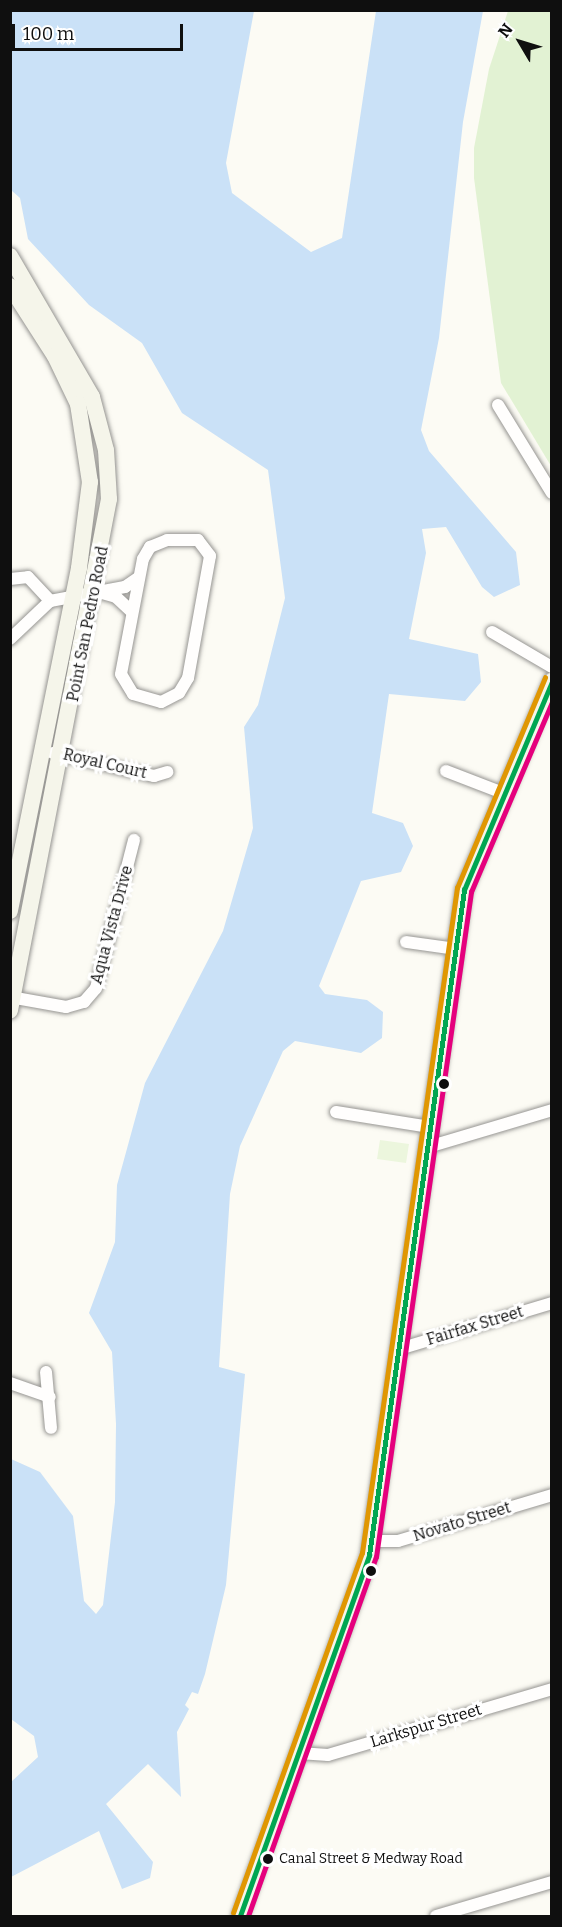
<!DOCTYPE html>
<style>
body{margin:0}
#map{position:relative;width:562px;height:1927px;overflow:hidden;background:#fcfbf4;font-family:Bitter,serif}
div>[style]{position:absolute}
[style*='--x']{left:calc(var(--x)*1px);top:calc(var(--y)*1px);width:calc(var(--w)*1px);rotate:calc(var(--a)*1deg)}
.green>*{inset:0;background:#e2f2d3}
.pitch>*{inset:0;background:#ecf6dd}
.water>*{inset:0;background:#cae1f7}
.roads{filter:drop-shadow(0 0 2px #969592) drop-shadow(0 0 2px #969592)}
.street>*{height:12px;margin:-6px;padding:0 6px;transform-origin:6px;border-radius:6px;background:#fffefd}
.secondary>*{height:16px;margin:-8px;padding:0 8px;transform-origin:8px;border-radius:8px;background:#f5f5ea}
.bus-1>*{height:4.5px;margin:-2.25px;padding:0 2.25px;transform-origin:2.25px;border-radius:2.25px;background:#00a651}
.bus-2>*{height:4.5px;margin:-2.25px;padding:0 2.25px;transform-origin:2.25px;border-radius:2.25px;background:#e5007d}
.bus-3>*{height:4.5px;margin:-2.25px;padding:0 2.25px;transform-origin:2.25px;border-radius:2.25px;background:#e09702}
.dots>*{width:16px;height:16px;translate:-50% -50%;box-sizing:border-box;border:3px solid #fff;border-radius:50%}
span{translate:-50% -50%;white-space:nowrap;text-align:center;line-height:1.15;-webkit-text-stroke:6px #fff;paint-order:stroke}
.bus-label{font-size:14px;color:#0f0f0f}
.left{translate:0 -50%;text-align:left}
.street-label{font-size:16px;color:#0f0f0f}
.frame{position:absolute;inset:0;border:12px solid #0f0f0f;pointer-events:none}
.north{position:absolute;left:490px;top:12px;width:60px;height:60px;-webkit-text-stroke:4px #fff;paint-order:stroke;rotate:308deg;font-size:16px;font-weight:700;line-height:24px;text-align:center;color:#0f0f0f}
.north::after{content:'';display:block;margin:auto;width:21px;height:27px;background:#0f0f0f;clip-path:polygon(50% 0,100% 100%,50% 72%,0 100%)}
.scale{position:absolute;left:12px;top:24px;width:171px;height:27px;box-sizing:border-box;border:3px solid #0f0f0f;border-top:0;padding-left:8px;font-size:18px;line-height:21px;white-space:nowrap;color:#0f0f0f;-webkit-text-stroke:4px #fff;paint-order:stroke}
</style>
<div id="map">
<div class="green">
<i style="clip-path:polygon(508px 11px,551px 11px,551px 466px,501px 383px,474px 178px,474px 148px,489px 69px)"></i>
</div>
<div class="pitch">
<i style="clip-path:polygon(380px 1140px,409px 1144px,406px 1163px,377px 1159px)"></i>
</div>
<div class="water">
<i style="clip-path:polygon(11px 10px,254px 11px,226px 163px,232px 193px,311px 252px,342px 238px,376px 11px,483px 11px,463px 122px,439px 338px,421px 430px,429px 451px,516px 552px,520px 585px,494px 597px,482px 587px,446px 527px,422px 529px,426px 553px,409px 639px,478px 654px,481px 682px,465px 701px,389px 694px,372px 813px,403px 823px,413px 846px,401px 872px,361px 881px,319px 986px,325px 994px,367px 1000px,383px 1012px,382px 1038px,361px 1053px,295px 1041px,283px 1051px,240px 1146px,230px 1194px,219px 1367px,245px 1374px,226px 1585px,205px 1674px,198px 1694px,192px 1692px,185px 1705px,189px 1709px,177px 1732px,181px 1797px,148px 1764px,106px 1804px,153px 1862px,150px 1878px,122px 1889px,99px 1831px,11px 1877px,11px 1782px,38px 1757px,34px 1736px,11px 1719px,11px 1459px,40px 1472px,73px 1516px,84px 1601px,96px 1614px,103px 1605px,115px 1502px,116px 1424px,112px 1352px,89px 1313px,115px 1242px,117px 1185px,145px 1083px,223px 931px,253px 828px,244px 727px,258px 705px,285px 598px,268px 470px,182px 413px,142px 343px,89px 305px,28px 239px,20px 198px,11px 190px)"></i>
</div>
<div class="roads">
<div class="street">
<i style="--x:498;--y:405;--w:103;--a:58.5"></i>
<i style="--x:167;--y:540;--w:31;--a:0"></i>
<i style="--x:198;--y:540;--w:20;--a:53"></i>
<i style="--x:210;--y:556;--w:124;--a:100.2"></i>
<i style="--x:188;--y:678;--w:17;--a:121"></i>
<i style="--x:179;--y:693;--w:20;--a:153"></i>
<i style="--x:161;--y:702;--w:29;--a:-164"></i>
<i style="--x:133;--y:694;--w:23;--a:-121"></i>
<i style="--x:121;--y:674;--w:117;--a:-79.2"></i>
<i style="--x:143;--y:559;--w:14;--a:-60"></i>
<i style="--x:150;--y:547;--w:18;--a:-22"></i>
<i style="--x:10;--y:579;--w:18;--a:-6"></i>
<i style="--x:28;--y:577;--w:33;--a:47"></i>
<i style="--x:95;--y:591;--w:22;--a:16"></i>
<i style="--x:116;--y:597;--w:22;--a:43"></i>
<i style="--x:492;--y:632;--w:69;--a:30.3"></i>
<i style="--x:10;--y:639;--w:55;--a:-43.5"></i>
<i style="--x:50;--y:601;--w:76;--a:-10.6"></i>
<i style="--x:125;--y:587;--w:16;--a:-35"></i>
<i style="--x:53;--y:753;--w:104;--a:12.8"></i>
<i style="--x:154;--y:776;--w:14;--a:-17"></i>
<i style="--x:446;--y:771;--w:61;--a:21.1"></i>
<i style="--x:406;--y:942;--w:50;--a:8"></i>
<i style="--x:10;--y:997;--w:57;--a:10.1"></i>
<i style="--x:66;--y:1007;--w:19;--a:-16"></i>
<i style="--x:84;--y:1002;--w:18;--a:-49"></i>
<i style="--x:96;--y:988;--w:153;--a:-75.6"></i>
<i style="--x:336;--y:1112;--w:95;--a:9.1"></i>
<i style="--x:428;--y:1147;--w:129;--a:-16.6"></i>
<i style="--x:399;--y:1349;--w:160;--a:-16.7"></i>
<i style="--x:46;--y:1372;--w:56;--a:84.9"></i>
<i style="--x:10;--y:1383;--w:42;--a:19.3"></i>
<i style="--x:372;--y:1541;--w:26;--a:0"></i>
<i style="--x:398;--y:1541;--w:161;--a:-16.6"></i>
<i style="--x:299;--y:1753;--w:29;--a:4"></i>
<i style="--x:328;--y:1755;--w:234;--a:-16.4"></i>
<i style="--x:436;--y:1916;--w:121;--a:-16.3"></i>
</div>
<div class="secondary">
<i style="--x:10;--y:256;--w:163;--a:59.8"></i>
<i style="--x:92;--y:397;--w:55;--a:75.2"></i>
<i style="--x:106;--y:450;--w:49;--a:86.5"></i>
<i style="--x:109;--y:499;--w:521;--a:100.96"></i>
<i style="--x:10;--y:286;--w:83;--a:57.3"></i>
<i style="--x:55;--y:356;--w:53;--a:64.4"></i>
<i style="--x:78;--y:404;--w:79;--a:81.3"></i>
<i style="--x:90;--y:482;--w:87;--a:97.3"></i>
<i style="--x:79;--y:568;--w:350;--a:101.4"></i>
<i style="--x:240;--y:1916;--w:383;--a:-70.3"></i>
<i style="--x:369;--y:1555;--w:672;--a:-81.87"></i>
<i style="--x:464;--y:890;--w:227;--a:-67.2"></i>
</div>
</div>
<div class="bus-1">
<i style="--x:240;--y:1916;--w:383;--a:-70.3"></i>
<i style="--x:369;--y:1555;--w:672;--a:-81.87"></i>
<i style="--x:464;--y:890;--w:226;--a:-67.1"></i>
</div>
<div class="bus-2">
<i style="--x:248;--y:1916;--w:381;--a:-70.4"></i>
<i style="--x:376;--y:1557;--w:672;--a:-81.87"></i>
<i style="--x:471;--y:892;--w:207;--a:-66.9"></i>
</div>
<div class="bus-3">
<i style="--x:233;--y:1913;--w:382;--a:-70.3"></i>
<i style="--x:362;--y:1553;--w:672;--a:-81.87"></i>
<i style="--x:457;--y:888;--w:228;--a:-67.3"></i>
</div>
<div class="dots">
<i style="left:444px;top:1084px;background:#0f0f0f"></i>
<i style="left:371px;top:1571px;background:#0f0f0f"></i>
<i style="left:268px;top:1859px;background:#0f0f0f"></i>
</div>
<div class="bus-label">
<span class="left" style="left:279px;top:1859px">Canal Street &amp; Medway Road</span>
</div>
<div class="street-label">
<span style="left:88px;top:624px;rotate:-79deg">Point San Pedro Road</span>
<span style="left:105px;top:764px;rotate:13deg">Royal Court</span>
<span style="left:112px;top:925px;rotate:-75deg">Aqua Vista Drive</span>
<span style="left:475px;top:1326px;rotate:-17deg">Fairfax Street</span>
<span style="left:462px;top:1522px;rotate:-17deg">Novato Street</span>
<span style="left:426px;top:1726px;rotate:-17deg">Larkspur Street</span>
</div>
<div class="frame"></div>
<div class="north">N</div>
<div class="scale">100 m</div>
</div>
